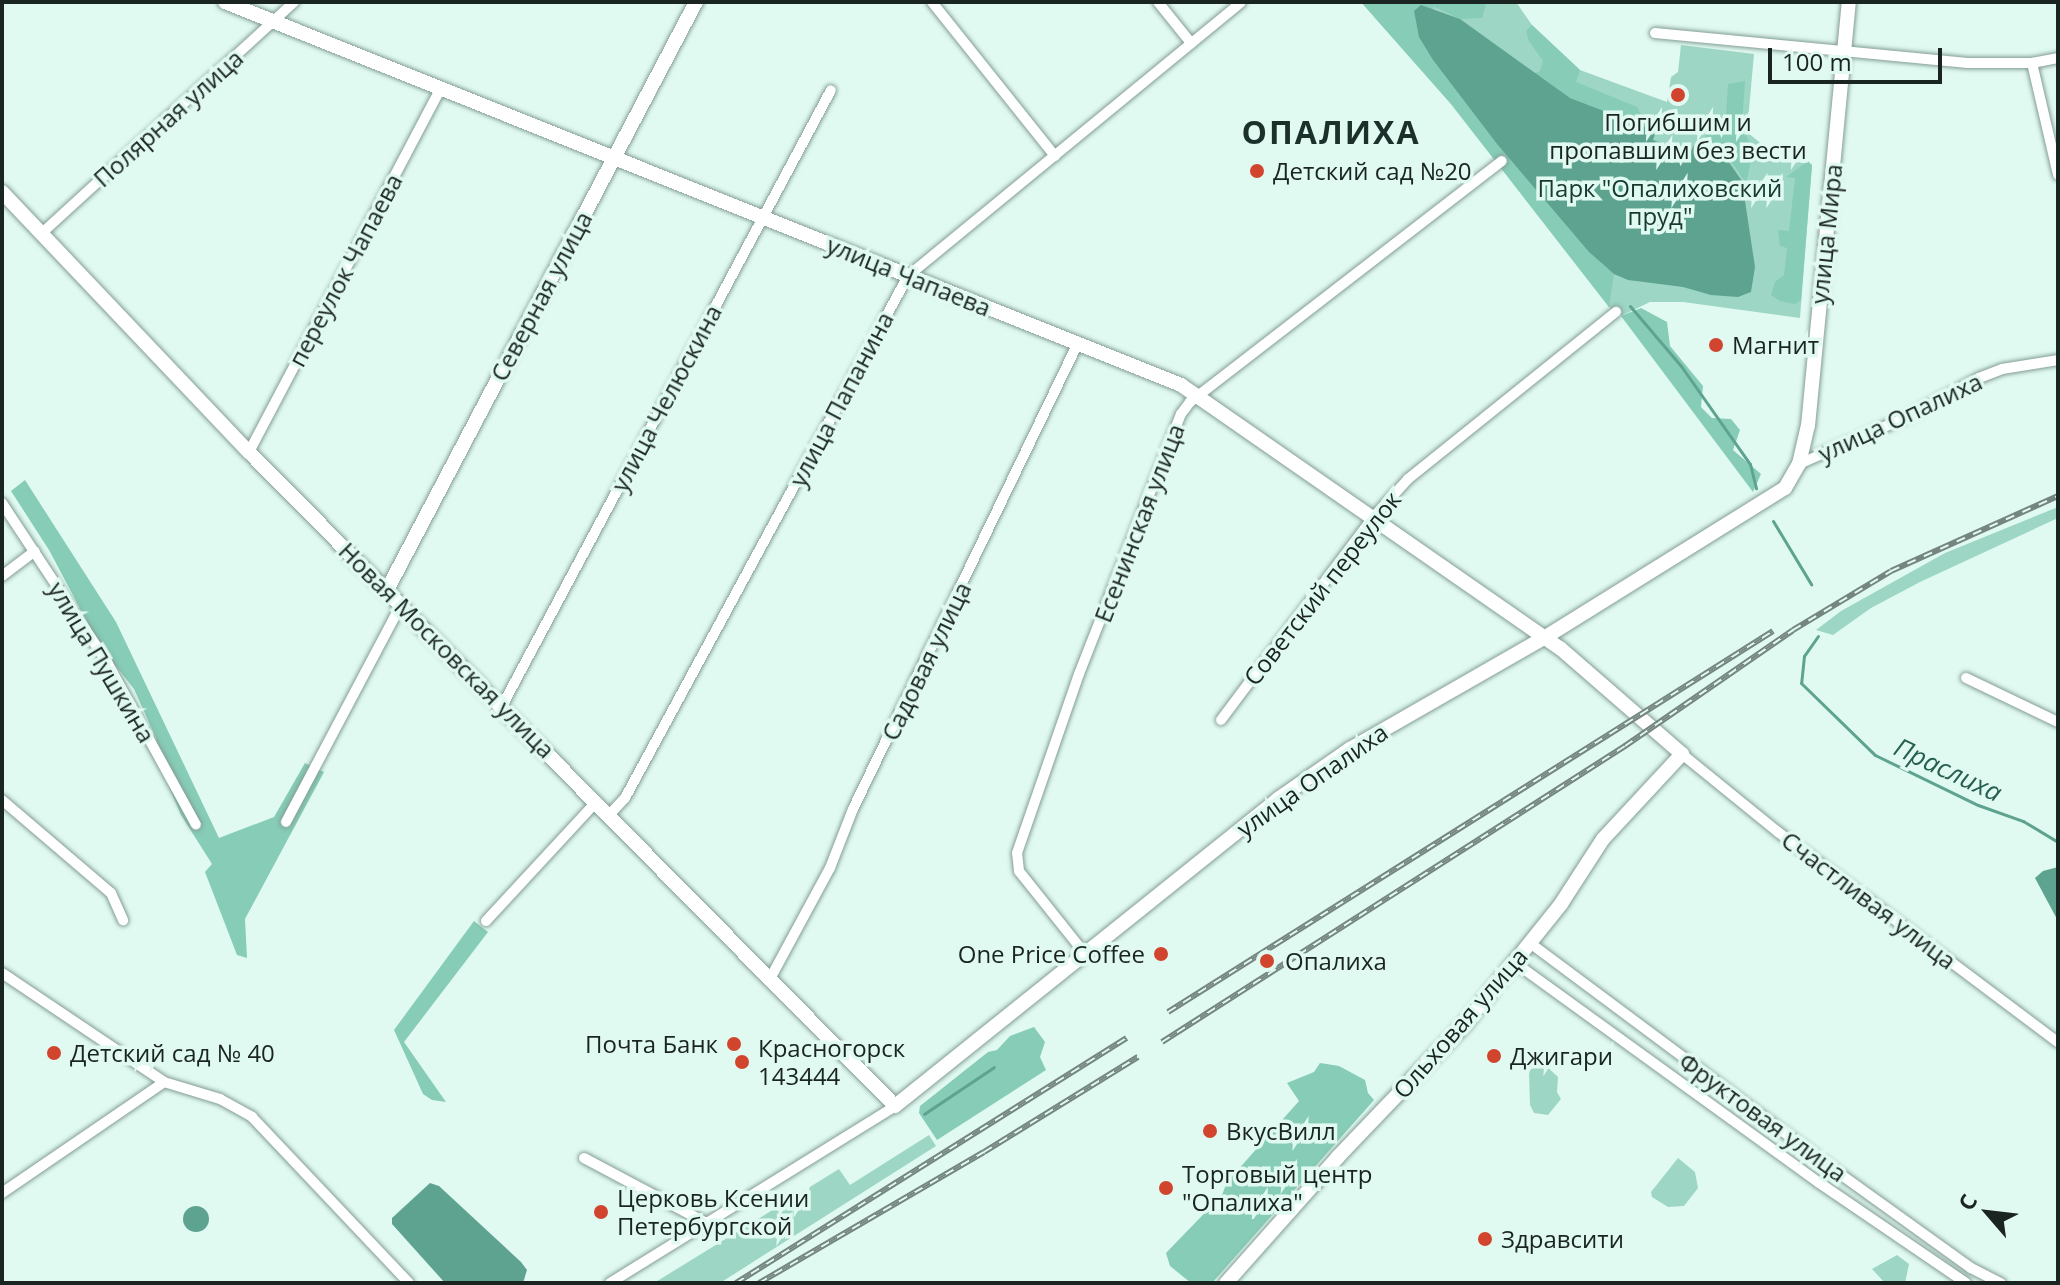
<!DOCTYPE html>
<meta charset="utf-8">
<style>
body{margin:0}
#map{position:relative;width:2060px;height:1285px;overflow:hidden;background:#e0faf1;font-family:"Open Sans",sans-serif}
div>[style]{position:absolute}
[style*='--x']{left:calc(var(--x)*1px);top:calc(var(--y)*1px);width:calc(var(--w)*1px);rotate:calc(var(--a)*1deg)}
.green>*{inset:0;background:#9ed6c5}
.forest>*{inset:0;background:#86ccb7}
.water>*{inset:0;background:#5ea390}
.round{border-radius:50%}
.stream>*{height:3px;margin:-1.5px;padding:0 1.5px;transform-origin:1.5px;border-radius:1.5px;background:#5ea390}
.roads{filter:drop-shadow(0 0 2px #849d95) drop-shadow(0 0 2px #849d95)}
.street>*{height:10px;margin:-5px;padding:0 5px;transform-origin:5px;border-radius:5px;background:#fff}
.secondary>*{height:14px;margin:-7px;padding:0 7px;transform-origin:7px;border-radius:7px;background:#fff}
.rail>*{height:6px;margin-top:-3px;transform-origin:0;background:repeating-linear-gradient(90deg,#e0faf1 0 9px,#758681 0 18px);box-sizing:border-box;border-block:2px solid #758681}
.dots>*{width:22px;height:22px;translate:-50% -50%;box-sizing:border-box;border:4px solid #e0faf1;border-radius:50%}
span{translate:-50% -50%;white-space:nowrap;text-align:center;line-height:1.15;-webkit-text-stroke:7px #e0faf1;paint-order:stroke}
.street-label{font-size:24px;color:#1a2421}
.poi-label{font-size:24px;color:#1a2421}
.left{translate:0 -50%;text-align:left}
.right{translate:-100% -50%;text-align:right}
.park-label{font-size:24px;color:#173930}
.water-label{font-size:26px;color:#265e50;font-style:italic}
.district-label{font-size:32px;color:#1b302a;font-weight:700;letter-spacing:2px}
.frame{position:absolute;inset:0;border:4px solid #1a2421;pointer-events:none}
.north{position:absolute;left:1948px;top:1173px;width:80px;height:80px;-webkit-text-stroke:6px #e0faf1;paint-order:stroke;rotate:298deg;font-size:22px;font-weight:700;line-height:32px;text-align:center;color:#1a2421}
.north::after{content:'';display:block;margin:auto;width:28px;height:36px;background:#1a2421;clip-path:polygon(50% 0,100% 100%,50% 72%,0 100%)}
.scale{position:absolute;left:1768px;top:48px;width:174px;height:36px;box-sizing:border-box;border:4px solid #1a2421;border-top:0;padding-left:10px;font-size:24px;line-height:28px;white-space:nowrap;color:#1a2421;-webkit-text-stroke:6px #e0faf1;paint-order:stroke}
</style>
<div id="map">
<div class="green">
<i style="clip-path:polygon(1361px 2px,1516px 2px,1532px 25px,1580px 70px,1667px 102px,1671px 77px,1678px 72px,1681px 45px,1754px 54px,1747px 132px,1776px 156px,1812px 165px,1800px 318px,1683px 302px,1650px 302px,1621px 316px,1609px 307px,1451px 104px)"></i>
<i style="clip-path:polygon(2058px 507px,2058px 518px,1920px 582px,1871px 608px,1833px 635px,1816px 630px,1841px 611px,1945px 553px)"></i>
<i style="clip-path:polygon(1535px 1064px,1545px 1065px,1558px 1077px,1557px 1092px,1561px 1099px,1548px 1115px,1534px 1113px,1530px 1105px,1529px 1072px)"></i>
<i style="clip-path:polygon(929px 1135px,936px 1146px,720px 1283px,654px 1283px,839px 1169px,850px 1185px)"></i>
<i style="clip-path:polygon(1678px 1158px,1695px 1172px,1698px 1188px,1684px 1206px,1668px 1207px,1652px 1197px,1651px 1192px)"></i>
<i style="clip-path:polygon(1897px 1255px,1909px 1264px,1905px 1283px,1885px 1283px,1872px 1269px)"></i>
</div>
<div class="forest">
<i style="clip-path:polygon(1361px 2px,1493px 2px,1486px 4px,1482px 18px,1460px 19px,1433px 6px,1433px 60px,1497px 144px,1589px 252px,1614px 274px,1609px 307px,1451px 104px)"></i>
<i style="clip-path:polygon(1532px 25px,1580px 70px,1576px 82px,1637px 107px,1648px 128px,1570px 98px,1533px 74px,1540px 71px,1543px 61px,1529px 41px,1526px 31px)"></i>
<i style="clip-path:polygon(1745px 81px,1742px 124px,1753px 152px,1746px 183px,1733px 164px,1715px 153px,1703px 140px,1713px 124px,1726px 115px,1728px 84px)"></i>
<i style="clip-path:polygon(1808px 161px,1812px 165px,1801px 300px,1795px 304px,1780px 301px,1771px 295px,1775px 282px,1784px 275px,1787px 248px,1780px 246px,1778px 230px,1789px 231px,1795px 178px,1786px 177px)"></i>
<i style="clip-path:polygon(1641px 308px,1667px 322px,1670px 346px,1703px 386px,1701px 407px,1712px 418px,1731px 419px,1740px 430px,1733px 450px,1761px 474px,1753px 492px,1621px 316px)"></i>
<i style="clip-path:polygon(25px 480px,116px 622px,219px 838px,274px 817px,305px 763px,324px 772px,245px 919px,247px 958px,237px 955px,205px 872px,212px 864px,181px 815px,159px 763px,156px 738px,134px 689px,100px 646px,49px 550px,11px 491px)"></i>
<i style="clip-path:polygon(474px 921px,488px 932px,404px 1042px,446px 1102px,432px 1100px,423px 1094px,394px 1030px)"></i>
<i style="clip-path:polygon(1034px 1027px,1045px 1042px,1040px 1057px,1046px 1070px,937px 1140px,919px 1113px,920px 1106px,988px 1052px,997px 1050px,1010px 1036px)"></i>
<i style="clip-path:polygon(1320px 1063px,1339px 1066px,1365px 1080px,1368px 1093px,1374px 1100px,1212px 1283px,1191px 1283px,1170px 1266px,1166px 1253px,1222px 1195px,1227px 1182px,1299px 1101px,1287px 1083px,1314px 1072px)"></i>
</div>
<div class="water">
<i style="clip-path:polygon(1421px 5px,1460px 19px,1570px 98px,1656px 131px,1653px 140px,1690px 153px,1694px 145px,1726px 158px,1742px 181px,1755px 267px,1751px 292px,1738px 297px,1711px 295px,1683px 287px,1628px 280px,1614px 274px,1589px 252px,1497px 144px,1433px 60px,1419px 37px,1414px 11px)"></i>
<i style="clip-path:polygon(2058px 867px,2058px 921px,2035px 878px,2043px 871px)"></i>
<i style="clip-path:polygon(430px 1183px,439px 1186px,521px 1262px,527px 1270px,523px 1283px,445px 1283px,392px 1224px,392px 1218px)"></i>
<i class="round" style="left:183px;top:1206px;width:26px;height:26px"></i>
</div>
<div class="stream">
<i style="--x:1630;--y:306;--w:79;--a:49.6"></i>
<i style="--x:1681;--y:366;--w:120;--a:54.9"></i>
<i style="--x:1750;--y:464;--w:25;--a:76"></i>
<i style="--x:1773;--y:521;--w:74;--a:58.9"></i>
<i style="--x:1818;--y:636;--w:24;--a:125"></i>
<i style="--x:1804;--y:656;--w:27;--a:96"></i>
<i style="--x:1801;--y:683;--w:103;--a:44.2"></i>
<i style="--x:1875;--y:755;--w:114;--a:25.9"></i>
<i style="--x:1978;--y:805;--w:48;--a:19.6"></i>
<i style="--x:2023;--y:821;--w:41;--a:31"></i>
<i style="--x:924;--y:1114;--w:84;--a:-33.9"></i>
</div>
<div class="roads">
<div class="street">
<i style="--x:932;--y:2;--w:197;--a:51.4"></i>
<i style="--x:1158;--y:2;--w:53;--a:51.2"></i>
<i style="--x:1655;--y:33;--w:314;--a:5.5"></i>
<i style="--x:1968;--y:63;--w:64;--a:0"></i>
<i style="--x:2032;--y:63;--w:26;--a:-11"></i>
<i style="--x:2032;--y:63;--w:115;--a:76.9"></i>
<i style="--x:42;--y:233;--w:342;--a:-42.5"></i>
<i style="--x:249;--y:452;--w:410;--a:-62.2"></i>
<i style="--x:1799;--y:464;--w:118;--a:-23.5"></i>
<i style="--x:1907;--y:417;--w:82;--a:-28.4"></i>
<i style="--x:1979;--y:378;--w:25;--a:-21"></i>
<i style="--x:2002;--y:369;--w:57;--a:-9.1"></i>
<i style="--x:2;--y:503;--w:193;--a:56.6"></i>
<i style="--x:108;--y:664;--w:183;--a:61.3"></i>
<i style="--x:2;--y:576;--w:41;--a:-37.1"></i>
<i style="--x:1966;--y:678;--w:102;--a:25.6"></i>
<i style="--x:502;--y:706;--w:698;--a:-61.89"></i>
<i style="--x:1221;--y:720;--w:250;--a:-53.1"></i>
<i style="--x:1371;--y:520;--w:55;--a:-47.9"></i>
<i style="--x:1408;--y:479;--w:267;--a:-38.8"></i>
<i style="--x:1682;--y:754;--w:124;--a:39.1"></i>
<i style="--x:1778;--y:832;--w:350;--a:36.9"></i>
<i style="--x:2;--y:800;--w:143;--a:40.5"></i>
<i style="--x:111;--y:893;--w:30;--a:66"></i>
<i style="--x:610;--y:814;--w:22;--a:-47"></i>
<i style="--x:625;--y:798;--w:594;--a:-61.54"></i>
<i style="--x:908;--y:276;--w:431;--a:-39.4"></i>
<i style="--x:286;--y:822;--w:246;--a:-62.1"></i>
<i style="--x:486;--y:921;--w:163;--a:-47.2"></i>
<i style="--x:1530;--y:943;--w:382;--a:36.7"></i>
<i style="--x:1836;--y:1171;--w:166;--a:35.7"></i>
<i style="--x:1971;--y:1268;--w:34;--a:27"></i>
<i style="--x:1086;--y:955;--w:107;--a:-128.6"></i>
<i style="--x:1019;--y:871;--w:18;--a:-96"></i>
<i style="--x:1017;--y:853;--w:189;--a:-70.9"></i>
<i style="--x:1079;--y:674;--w:279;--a:-68.6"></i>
<i style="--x:1181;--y:414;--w:15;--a:-53"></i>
<i style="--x:1190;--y:402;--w:394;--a:-37.7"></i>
<i style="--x:1514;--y:962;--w:375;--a:35.9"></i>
<i style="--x:1818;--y:1182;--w:179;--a:34.3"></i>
<i style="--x:2;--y:973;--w:195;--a:33.9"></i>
<i style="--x:164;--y:1082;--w:59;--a:16.9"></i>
<i style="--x:220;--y:1099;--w:37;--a:29"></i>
<i style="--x:252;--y:1117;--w:228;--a:46.6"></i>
<i style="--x:771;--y:977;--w:124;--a:-61.6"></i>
<i style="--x:830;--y:868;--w:63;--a:-68.7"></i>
<i style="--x:853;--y:809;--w:517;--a:-64.23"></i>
<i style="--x:584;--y:1158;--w:138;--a:28"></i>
<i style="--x:2;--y:1193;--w:196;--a:-34.4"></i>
<i style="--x:610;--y:1283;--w:335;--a:-31.8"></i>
</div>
<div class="secondary">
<i style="--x:225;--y:2;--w:1030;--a:21.83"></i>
<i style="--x:1181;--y:385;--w:461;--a:34.8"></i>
<i style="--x:1560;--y:648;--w:162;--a:41"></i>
<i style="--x:1682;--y:754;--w:116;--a:132.9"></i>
<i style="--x:1603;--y:839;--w:77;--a:122.9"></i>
<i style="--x:1561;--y:904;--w:155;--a:128.7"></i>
<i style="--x:1464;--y:1025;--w:182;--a:133.7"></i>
<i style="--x:1338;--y:1157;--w:169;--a:131.6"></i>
<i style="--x:2;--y:192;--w:359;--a:46.5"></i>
<i style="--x:249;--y:452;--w:919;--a:45.35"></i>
<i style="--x:895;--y:1106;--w:491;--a:-38.7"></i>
<i style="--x:1278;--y:799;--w:88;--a:-34.8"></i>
<i style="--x:1350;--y:749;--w:224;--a:-29.8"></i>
<i style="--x:1544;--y:638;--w:284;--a:-31.9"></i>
<i style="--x:1785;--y:488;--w:28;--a:-60"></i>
<i style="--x:1799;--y:464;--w:39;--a:-77"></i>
<i style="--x:1808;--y:426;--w:426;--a:-84.5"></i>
<i style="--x:387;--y:590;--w:664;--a:-62.28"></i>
</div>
</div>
<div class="rail">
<i style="--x:1168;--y:1012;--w:715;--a:-32.2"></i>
<i style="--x:1162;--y:1042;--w:550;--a:-32.59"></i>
<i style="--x:1625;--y:746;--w:204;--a:-34.6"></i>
<i style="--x:1793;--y:630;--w:114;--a:-31"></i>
<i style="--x:1891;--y:571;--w:183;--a:-24.2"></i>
<i style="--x:736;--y:1283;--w:461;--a:-32.1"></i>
<i style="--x:759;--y:1283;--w:260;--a:-30.2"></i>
<i style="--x:984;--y:1152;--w:181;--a:-31.7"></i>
</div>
<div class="dots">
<i style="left:1678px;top:95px;background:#d1452f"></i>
<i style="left:1257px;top:171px;background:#d1452f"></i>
<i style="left:1716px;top:345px;background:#d1452f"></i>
<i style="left:1161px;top:954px;background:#d1452f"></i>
<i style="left:1267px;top:961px;background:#d1452f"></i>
<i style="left:734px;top:1044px;background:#d1452f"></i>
<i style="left:54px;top:1053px;background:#d1452f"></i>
<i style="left:1494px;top:1056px;background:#d1452f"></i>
<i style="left:742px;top:1062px;background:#d1452f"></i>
<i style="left:1210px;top:1131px;background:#d1452f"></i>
<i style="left:1166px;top:1188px;background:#d1452f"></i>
<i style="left:601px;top:1212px;background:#d1452f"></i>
<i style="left:1485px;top:1239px;background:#d1452f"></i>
</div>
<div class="street-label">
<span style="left:168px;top:118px;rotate:-42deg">Полярная улица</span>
<span style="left:1826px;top:234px;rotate:-84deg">улица Мира</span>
<span style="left:345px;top:270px;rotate:-62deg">переулок Чапаева</span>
<span style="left:909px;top:276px;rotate:22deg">улица Чапаева</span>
<span style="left:541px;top:296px;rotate:-62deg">Северная улица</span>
<span style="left:666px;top:398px;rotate:-62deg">улица Челюскина</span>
<span style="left:841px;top:399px;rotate:-62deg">улица Папанина</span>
<span style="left:1900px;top:417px;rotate:-25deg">улица Опалиха</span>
<span style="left:1139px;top:523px;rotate:-69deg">Есенинская улица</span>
<span style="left:1322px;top:588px;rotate:-52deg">Советский переулок</span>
<span style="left:447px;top:650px;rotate:45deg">Новая Московская улица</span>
<span style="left:926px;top:661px;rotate:-64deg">Садовая улица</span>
<span style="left:102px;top:662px;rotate:59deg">улица Пушкина</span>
<span style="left:1312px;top:780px;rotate:-35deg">улица Опалиха</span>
<span style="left:1869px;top:900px;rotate:37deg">Счастливая улица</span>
<span style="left:1460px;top:1023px;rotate:-49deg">Ольховая улица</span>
<span style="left:1763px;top:1117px;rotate:36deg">Фруктовая улица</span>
</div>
<div class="poi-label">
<span style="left:1678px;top:136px">Погибшим и<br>пропавшим без вести</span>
<span class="left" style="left:1273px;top:171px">Детский сад №20</span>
<span class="left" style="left:1732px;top:345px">Магнит</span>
<span class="right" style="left:1145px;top:954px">One Price Coffee</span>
<span class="left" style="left:1285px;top:961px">Опалиха</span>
<span class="right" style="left:718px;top:1044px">Почта Банк</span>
<span class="left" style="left:758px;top:1062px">Красногорск<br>143444</span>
<span class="left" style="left:70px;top:1053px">Детский сад № 40</span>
<span class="left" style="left:1510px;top:1056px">Джигари</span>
<span class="left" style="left:1226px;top:1131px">ВкусВилл</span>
<span class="left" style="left:1182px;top:1188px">Торговый центр<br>"Опалиха"</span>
<span class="left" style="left:617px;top:1212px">Церковь Ксении<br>Петербургской</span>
<span class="left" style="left:1501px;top:1239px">Здравсити</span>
</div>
<div class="park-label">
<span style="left:1660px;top:202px">Парк "Опалиховский<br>пруд"</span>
</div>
<div class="water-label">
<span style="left:1948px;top:770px;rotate:25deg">Праслиха</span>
</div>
<div class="district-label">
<span style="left:1331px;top:132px">ОПАЛИХА</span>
</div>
<div class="frame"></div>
<div class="north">С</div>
<div class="scale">100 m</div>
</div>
